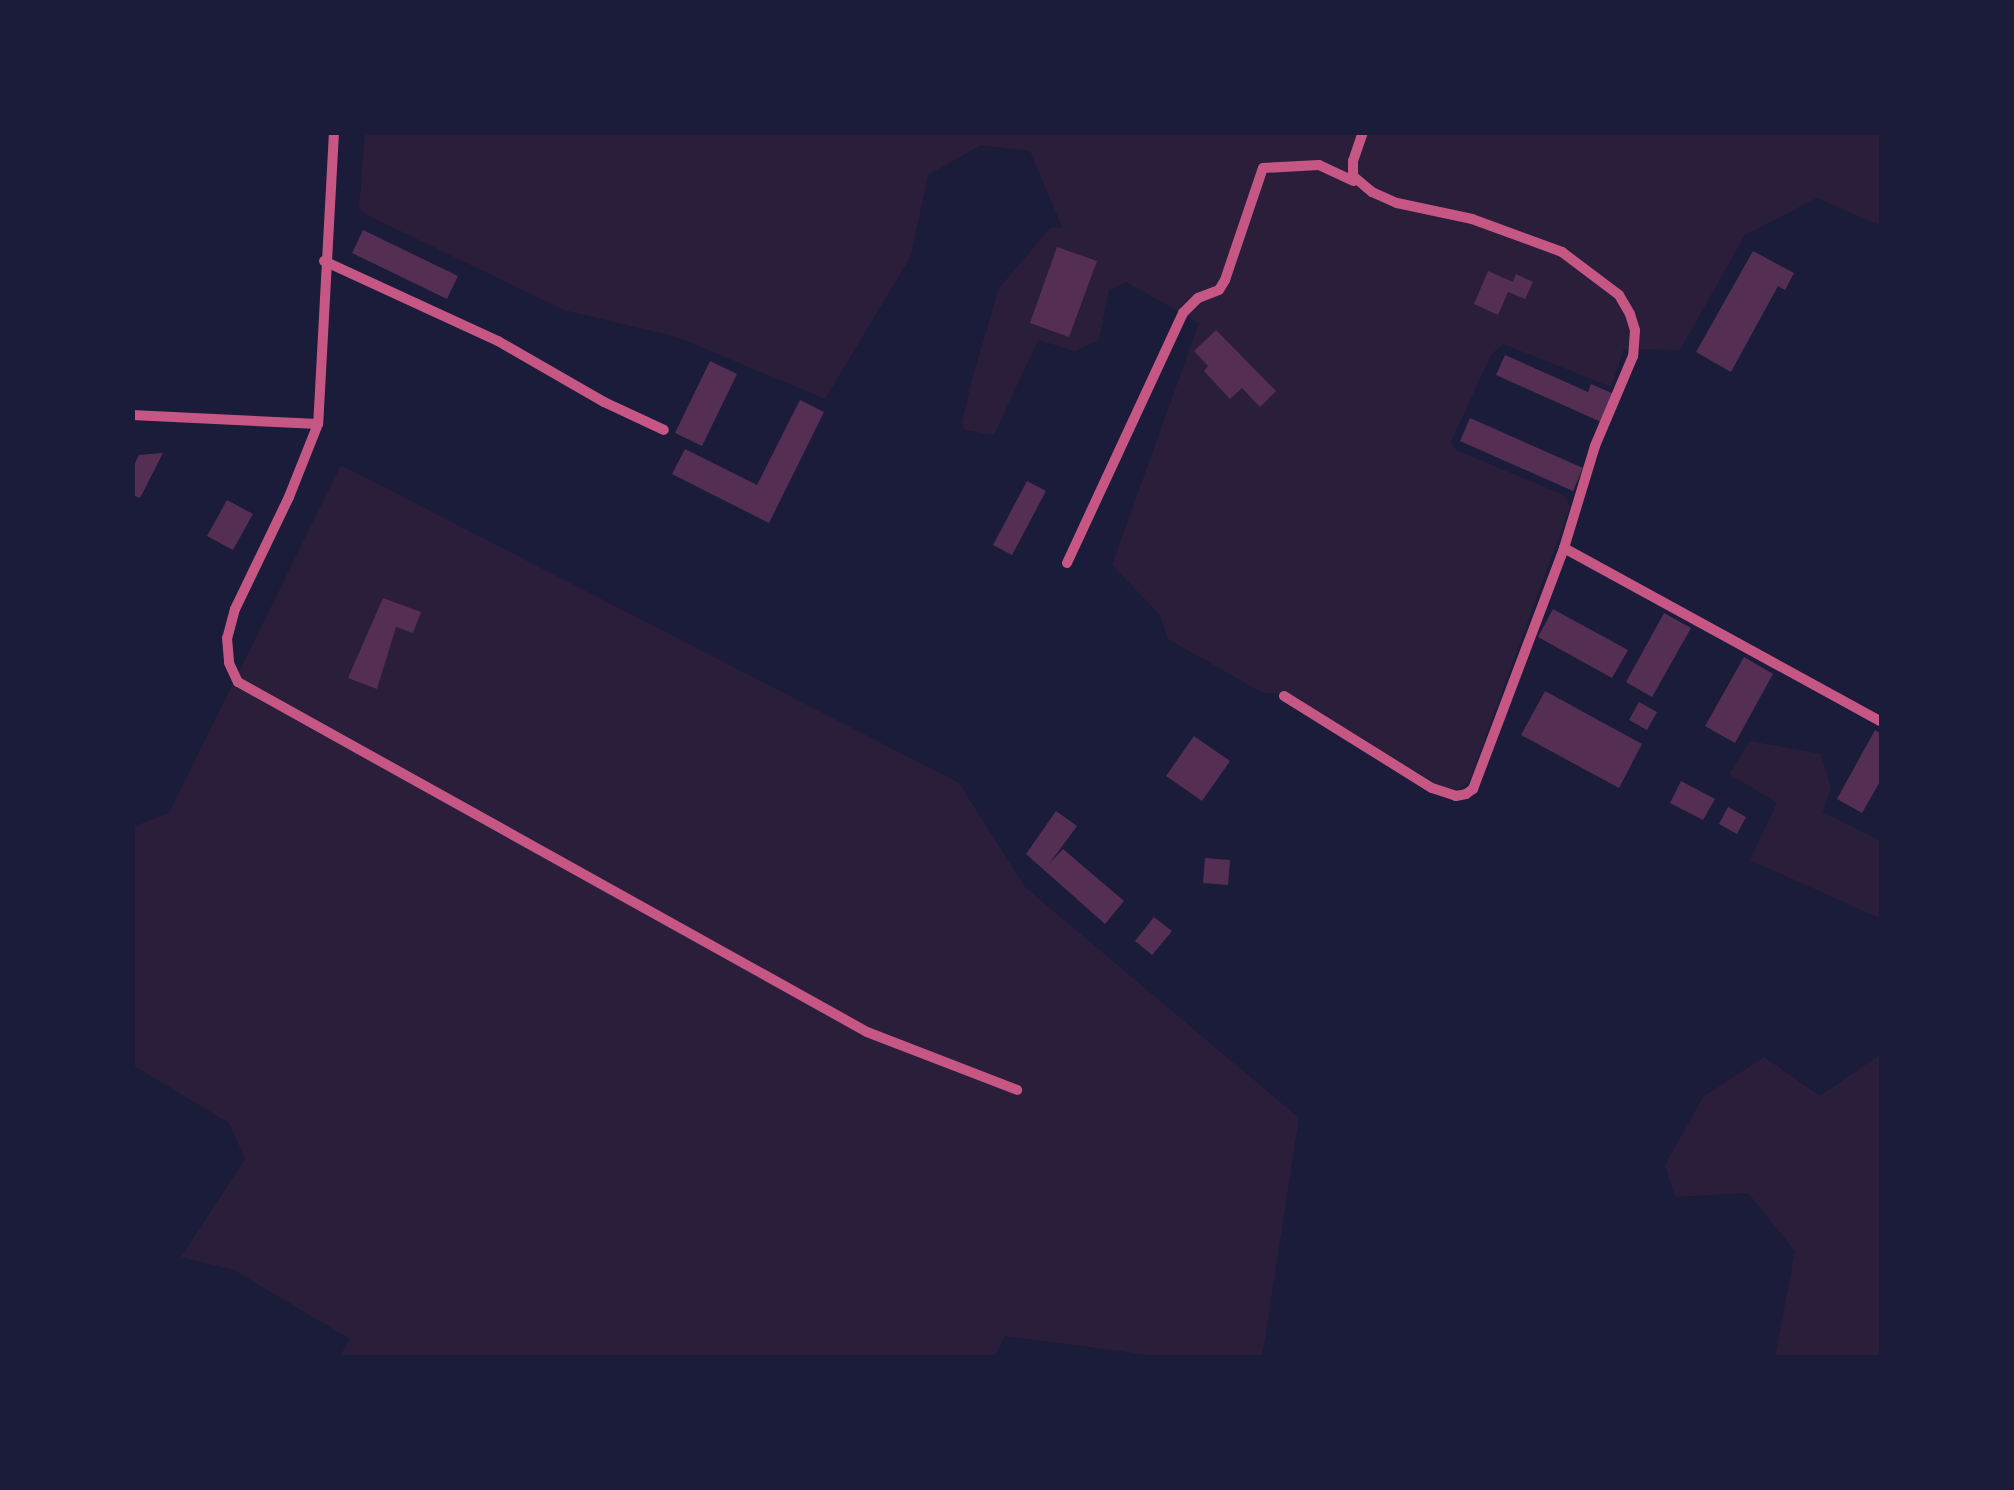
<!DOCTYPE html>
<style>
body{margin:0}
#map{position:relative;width:2014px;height:1490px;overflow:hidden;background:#1b1b3a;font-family:Literata,serif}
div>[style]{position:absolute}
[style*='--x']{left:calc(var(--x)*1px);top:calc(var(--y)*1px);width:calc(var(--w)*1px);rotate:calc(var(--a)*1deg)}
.green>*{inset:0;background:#2a1e3b}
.building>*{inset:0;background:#542f53}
.minor>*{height:10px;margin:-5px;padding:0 5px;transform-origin:5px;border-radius:5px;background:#c65784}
span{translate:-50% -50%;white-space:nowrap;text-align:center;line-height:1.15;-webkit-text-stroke:8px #1b1b3a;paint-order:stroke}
.frame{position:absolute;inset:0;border:135px solid #1b1b3a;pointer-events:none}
</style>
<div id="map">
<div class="green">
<i style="clip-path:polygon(365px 133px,1881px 133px,1881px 226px,1817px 198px,1745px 235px,1680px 350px,1624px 349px,1611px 387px,1503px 344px,1491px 355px,1451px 442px,1456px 450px,1564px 495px,1570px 507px,1469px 782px,1458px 790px,1440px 786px,1285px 693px,1263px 693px,1168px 639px,1160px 615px,1112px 565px,1199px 323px,1126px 282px,1109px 290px,1099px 340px,1075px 351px,1038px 340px,994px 435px,965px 430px,962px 423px,972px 379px,999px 288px,1050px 228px,1062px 227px,1030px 151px,981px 145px,928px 175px,911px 256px,825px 399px,677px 337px,564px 310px,365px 214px,359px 208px)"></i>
<i style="clip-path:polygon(341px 465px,959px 783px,1025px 887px,1299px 1118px,1262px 1358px,1164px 1357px,1005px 1336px,994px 1358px,339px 1357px,350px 1339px,234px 1270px,181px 1257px,245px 1159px,229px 1123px,133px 1065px,132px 827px,169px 813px)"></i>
<i style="clip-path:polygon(1750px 741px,1821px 754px,1831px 788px,1823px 812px,1881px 841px,1881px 919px,1750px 860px,1777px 803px,1729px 774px)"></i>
<i style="clip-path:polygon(1881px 1054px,1881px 1357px,1775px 1357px,1795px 1251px,1748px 1193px,1675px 1197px,1665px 1165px,1703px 1097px,1764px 1057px,1820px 1096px)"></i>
</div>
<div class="building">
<i style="clip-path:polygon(363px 230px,458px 276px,447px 299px,352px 253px)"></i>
<i style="clip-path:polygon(1057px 247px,1097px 261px,1069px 337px,1030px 323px)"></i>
<i style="clip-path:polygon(1753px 251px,1794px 273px,1785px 290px,1778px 286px,1731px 372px,1696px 352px)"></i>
<i style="clip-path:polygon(1488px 271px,1513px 282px,1516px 274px,1533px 282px,1525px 299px,1508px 292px,1498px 315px,1474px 304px)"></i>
<i style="clip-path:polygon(1216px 330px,1276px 391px,1260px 407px,1242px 388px,1230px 399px,1204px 371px,1208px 366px,1194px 351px)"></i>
<i style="clip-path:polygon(1505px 355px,1588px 392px,1591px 384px,1614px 394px,1601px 422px,1496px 375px)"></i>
<i style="clip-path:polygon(710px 361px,737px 374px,702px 446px,675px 433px)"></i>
<i style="clip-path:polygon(800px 400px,824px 412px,769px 523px,672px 474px,685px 449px,757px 485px)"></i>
<i style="clip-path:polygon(1470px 418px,1583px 468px,1573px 491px,1460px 441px)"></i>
<i style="clip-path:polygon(163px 453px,140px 498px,132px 495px,132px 469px,139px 455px)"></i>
<i style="clip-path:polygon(1027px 481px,1046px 491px,1012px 555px,993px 545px)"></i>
<i style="clip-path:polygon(227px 500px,253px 514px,233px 550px,207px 536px)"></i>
<i style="clip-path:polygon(383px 598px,421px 612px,413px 633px,396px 627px,377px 689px,348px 678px)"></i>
<i style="clip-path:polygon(1553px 609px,1628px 650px,1612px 678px,1538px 637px)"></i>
<i style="clip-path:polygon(1664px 613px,1691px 628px,1652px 697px,1626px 682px)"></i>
<i style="clip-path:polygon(1744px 657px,1773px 674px,1735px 743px,1705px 726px)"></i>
<i style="clip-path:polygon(1545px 691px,1642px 744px,1619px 788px,1521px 735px)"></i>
<i style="clip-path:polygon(1639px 702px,1657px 712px,1647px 730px,1629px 720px)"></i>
<i style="clip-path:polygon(1875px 730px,1882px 734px,1882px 778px,1862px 813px,1837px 799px)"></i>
<i style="clip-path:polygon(1194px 736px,1230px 761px,1202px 801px,1166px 776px)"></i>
<i style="clip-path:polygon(1681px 781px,1715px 799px,1703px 820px,1670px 803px)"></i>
<i style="clip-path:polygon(1728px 807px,1746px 817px,1737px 834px,1719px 824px)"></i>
<i style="clip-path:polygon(1056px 811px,1077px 826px,1049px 864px,1063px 849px,1124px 901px,1105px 924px,1026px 854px)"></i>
<i style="clip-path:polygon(1205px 858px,1230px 860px,1228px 885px,1203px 883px)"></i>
<i style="clip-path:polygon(1154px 917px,1172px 931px,1152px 955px,1135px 941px)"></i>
</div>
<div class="minor">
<i style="--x:334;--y:132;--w:292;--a:93.1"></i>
<i style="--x:318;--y:424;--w:79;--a:111.7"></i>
<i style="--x:289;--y:497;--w:124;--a:115.7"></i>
<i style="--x:235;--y:609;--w:30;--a:105"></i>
<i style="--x:227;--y:638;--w:25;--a:85"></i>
<i style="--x:229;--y:663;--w:21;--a:65"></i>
<i style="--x:238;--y:682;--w:720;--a:29.09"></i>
<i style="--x:867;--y:1032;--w:161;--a:21.1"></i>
<i style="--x:1363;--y:132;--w:31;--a:109"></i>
<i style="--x:1353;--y:161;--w:15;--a:90"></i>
<i style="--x:1353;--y:176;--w:25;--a:40"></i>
<i style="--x:1372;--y:192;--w:27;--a:24"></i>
<i style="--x:1397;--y:203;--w:77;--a:12"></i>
<i style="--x:1472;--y:219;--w:96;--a:20.1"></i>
<i style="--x:1562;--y:252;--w:71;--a:37"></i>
<i style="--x:1619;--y:295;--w:22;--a:60"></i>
<i style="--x:1630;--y:314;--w:17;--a:73"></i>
<i style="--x:1635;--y:330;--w:26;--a:94"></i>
<i style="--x:1633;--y:356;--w:98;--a:112.9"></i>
<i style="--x:1595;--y:446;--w:107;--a:106.9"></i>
<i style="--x:1564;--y:548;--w:362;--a:28.7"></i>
<i style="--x:324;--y:261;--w:192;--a:24.7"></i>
<i style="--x:498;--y:341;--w:122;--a:29.9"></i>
<i style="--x:604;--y:402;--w:66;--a:25"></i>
<i style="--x:132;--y:415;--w:186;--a:2.8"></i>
<i style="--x:1067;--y:563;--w:276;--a:-65.1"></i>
<i style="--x:1183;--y:313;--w:21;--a:-45"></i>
<i style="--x:1198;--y:298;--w:22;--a:-21"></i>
<i style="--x:1219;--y:290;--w:12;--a:-59"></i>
<i style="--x:1225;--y:280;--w:118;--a:-71.3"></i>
<i style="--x:1263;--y:168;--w:56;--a:-3.1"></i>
<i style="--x:1319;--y:165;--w:38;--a:25"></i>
<i style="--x:1284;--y:696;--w:174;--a:31.9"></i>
<i style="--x:1432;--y:788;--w:25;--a:18"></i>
<i style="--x:1456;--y:796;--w:10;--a:-11"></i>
<i style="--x:1466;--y:794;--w:9;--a:-36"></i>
<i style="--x:1473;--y:789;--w:258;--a:-69.3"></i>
</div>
<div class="frame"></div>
</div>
